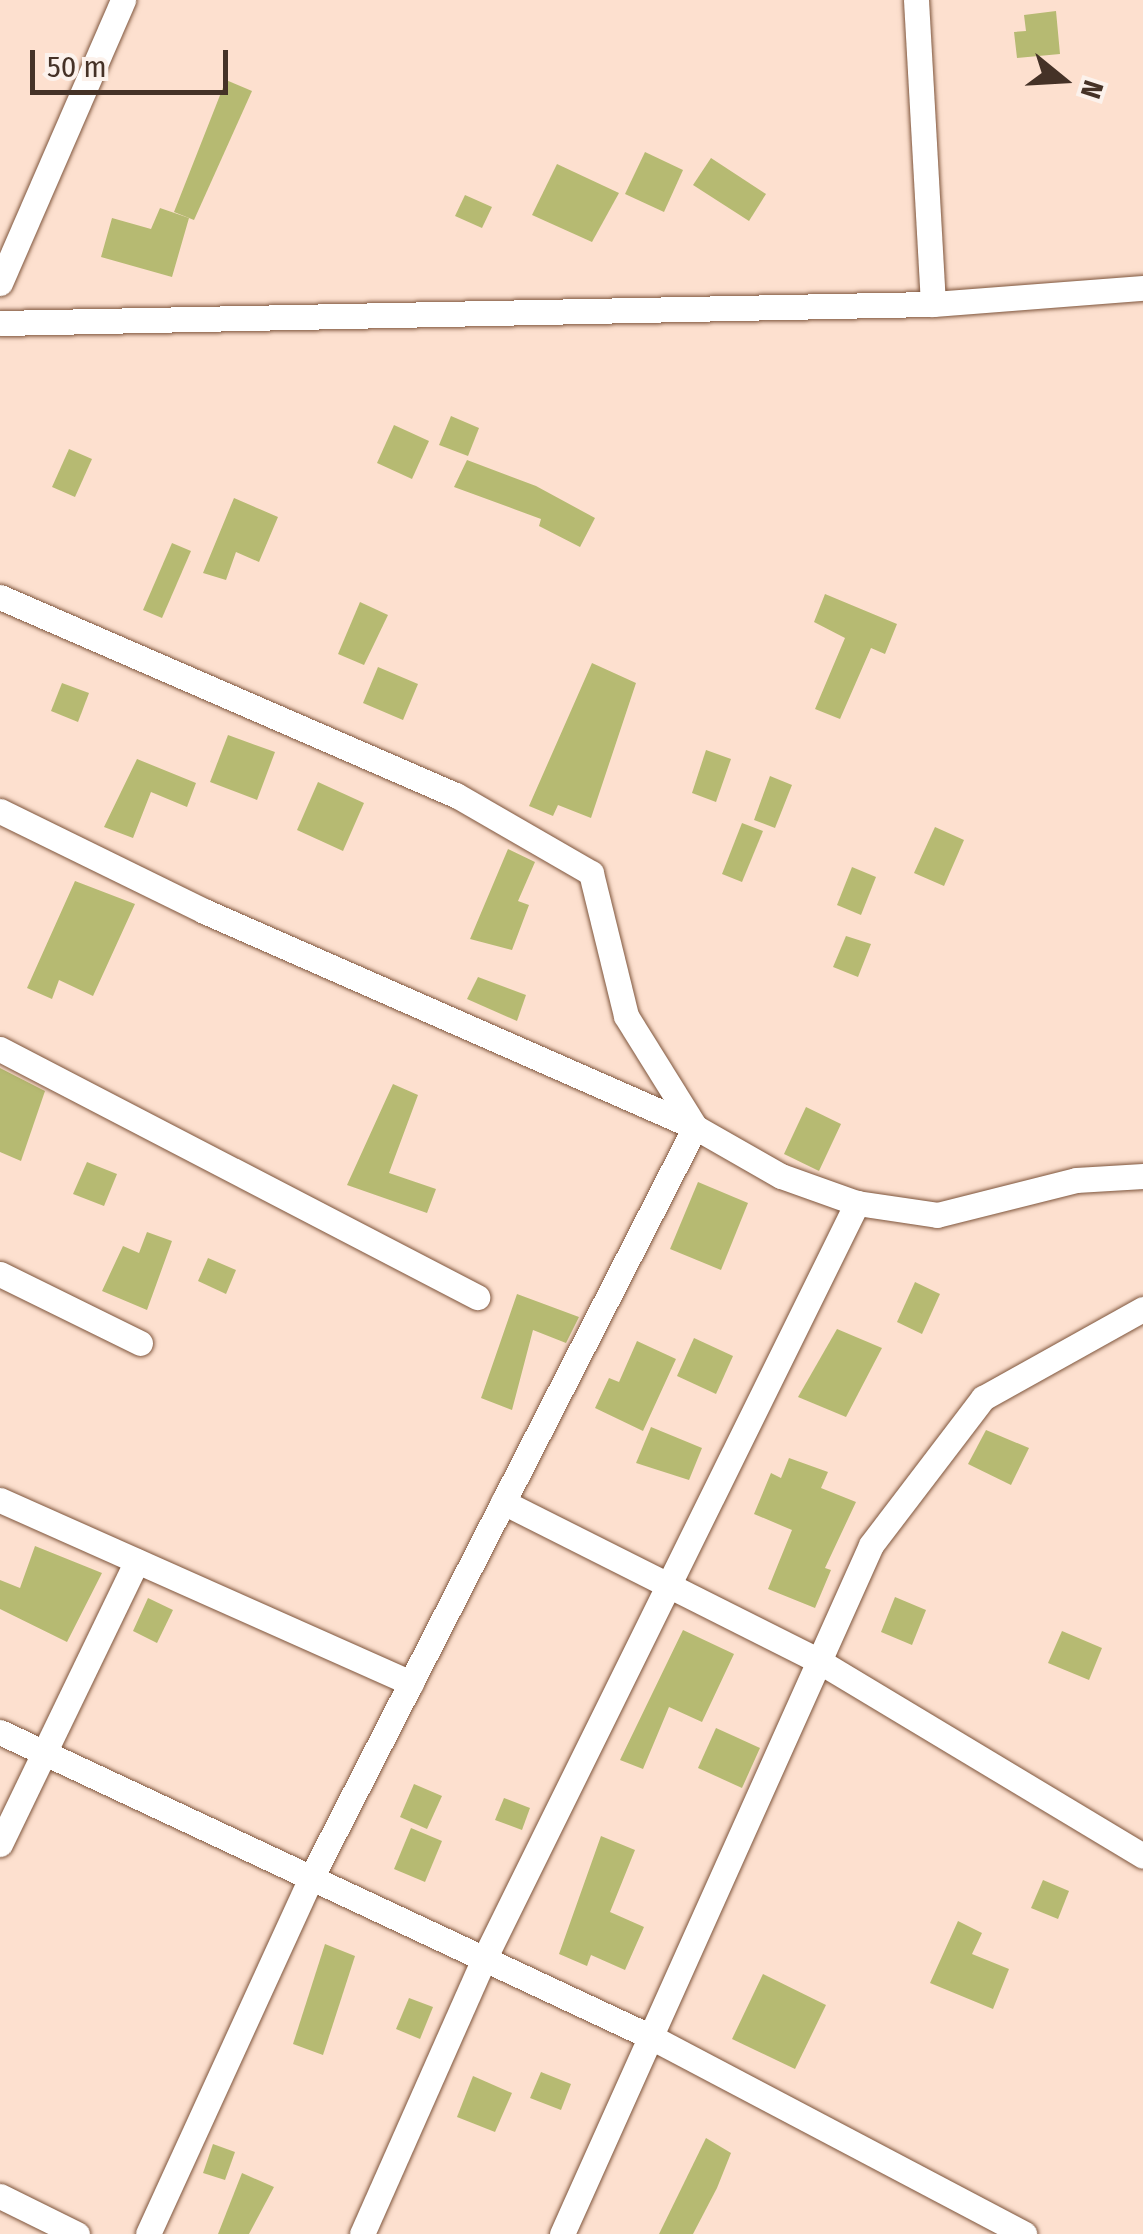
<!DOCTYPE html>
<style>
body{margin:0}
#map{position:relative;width:1143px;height:2234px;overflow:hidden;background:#fde0cf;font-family:"Fira Sans Condensed",sans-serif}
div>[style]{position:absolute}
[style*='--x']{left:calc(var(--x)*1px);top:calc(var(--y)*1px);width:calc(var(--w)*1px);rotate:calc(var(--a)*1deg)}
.building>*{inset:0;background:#b6ba72}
.roads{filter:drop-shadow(0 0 2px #7e553c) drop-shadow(0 0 2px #7e553c)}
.minor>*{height:25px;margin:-12.5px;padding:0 12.5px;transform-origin:12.5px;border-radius:12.5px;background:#fff}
span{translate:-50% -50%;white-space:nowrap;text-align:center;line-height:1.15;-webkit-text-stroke:9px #fcf2ec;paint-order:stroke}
.north{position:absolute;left:1013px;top:30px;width:100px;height:100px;-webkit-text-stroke:8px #fcf2ec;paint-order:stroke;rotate:108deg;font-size:28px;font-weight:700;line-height:40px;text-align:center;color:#453227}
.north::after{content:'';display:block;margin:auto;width:35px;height:45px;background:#453227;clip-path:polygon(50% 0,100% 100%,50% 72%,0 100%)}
.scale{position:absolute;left:30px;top:50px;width:198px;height:45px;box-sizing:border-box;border:5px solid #453227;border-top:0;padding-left:12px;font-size:30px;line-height:35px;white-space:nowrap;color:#453227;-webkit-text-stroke:8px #fcf2ec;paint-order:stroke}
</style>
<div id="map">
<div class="building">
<i style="clip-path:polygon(1056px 11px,1060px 54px,1017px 58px,1014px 32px,1026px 31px,1024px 15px)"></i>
<i style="clip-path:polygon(226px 80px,252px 91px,194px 220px,174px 212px)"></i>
<i style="clip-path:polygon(645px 152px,683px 170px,664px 212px,625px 194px)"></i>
<i style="clip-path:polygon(711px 158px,766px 194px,749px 221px,693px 185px)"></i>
<i style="clip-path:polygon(557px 164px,619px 193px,592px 242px,532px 215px)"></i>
<i style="clip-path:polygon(465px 195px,492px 207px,482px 228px,455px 216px)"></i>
<i style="clip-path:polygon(160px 208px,189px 218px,172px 277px,101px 257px,112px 218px,151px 229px)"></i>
<i style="clip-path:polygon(451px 416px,479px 428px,468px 456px,439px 445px)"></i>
<i style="clip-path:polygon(394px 425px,429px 441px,412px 479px,377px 463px)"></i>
<i style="clip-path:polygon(69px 449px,92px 459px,75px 497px,52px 487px)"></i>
<i style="clip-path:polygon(467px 460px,536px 486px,595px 518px,580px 547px,539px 526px,541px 519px,454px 487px)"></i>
<i style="clip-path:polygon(234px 498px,278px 517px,259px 562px,236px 552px,226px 580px,203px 573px)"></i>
<i style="clip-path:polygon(172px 543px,191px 551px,162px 618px,143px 610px)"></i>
<i style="clip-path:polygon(825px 594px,897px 624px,885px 654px,871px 648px,840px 719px,815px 709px,845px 638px,814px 622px)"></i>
<i style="clip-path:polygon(360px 602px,388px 615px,364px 665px,338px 654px)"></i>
<i style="clip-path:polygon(592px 663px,636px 683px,591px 818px,558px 805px,553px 816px,529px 806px)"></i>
<i style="clip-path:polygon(378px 667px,418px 684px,403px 720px,363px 703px)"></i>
<i style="clip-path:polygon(62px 683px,89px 693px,78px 722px,51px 711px)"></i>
<i style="clip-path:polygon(228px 735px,275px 752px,257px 800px,210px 782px)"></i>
<i style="clip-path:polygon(706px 750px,731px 759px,716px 802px,692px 793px)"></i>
<i style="clip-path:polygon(137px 759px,196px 783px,187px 807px,151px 792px,133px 838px,104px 827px)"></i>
<i style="clip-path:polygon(770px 776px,792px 785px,775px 828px,754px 820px)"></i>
<i style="clip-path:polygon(318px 782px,364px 803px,343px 851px,297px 830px)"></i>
<i style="clip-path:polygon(742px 823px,763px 831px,742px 882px,722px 874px)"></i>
<i style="clip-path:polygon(935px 827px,964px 840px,944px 886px,914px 873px)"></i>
<i style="clip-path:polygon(508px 849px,535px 862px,518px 901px,529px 905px,512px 950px,470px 939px)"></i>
<i style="clip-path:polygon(852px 867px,876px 877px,861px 915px,837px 905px)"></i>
<i style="clip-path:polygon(75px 881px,135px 904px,93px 996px,59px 980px,52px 999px,27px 988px)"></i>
<i style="clip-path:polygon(846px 936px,871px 944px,858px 977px,833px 967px)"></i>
<i style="clip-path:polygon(478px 977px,526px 995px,517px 1021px,467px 999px)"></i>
<i style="clip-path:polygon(0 1068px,45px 1091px,21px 1161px,0 1152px)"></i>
<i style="clip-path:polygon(393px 1084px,418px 1095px,389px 1173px,436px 1189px,427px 1213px,347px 1185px)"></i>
<i style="clip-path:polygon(806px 1107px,841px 1124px,819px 1171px,784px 1154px)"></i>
<i style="clip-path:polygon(87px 1162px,117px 1174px,104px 1206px,73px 1194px)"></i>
<i style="clip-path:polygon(698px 1182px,748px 1203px,721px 1270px,670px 1249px)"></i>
<i style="clip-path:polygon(147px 1232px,172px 1241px,147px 1310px,102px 1291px,123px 1246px,139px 1253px)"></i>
<i style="clip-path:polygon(208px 1258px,236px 1270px,226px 1294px,198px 1281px)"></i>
<i style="clip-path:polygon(915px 1282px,940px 1294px,922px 1334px,897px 1322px)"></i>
<i style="clip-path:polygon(517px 1294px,579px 1317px,566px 1343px,533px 1330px,512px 1410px,481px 1398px)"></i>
<i style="clip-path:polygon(837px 1329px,882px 1348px,846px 1417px,798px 1397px)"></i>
<i style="clip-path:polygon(694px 1338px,733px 1356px,716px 1394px,677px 1376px)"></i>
<i style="clip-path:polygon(637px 1341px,676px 1359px,643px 1431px,595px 1408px,609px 1378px,619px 1382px)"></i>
<i style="clip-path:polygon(651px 1427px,702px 1448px,689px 1480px,636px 1463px)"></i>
<i style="clip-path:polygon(986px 1430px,1029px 1448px,1011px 1485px,968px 1464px)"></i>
<i style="clip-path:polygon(789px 1458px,828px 1472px,821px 1488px,856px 1502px,825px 1568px,831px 1570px,815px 1608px,768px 1589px,792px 1530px,754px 1514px,771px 1473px,781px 1478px)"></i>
<i style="clip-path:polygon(35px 1546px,102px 1573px,67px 1642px,0 1609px,0 1580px,20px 1588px)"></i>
<i style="clip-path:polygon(895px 1597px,926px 1610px,912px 1645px,881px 1632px)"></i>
<i style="clip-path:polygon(148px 1598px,173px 1610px,157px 1643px,133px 1631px)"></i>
<i style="clip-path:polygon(683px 1630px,734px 1654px,702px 1722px,669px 1707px,643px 1769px,620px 1760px)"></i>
<i style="clip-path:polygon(1062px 1631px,1102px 1648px,1089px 1680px,1048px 1663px)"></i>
<i style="clip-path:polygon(716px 1728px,760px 1748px,742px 1788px,698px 1768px)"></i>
<i style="clip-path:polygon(414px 1784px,442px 1796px,427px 1829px,400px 1817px)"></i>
<i style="clip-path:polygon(504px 1798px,530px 1808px,522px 1830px,495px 1820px)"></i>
<i style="clip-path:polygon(411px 1828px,442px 1841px,425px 1882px,394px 1869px)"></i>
<i style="clip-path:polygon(601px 1836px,635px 1850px,610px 1912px,644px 1927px,625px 1970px,591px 1955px,587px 1966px,559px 1954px)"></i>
<i style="clip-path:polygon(1043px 1880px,1069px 1891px,1058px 1919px,1031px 1908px)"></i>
<i style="clip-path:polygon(958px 1921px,982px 1933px,972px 1954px,1009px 1969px,993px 2009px,930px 1983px)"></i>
<i style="clip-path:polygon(325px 1944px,355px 1956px,323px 2055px,293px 2044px)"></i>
<i style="clip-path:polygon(763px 1974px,826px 2005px,795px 2069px,732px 2039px)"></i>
<i style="clip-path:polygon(409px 1998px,433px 2007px,420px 2039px,396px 2029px)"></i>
<i style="clip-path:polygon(541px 2072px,571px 2084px,561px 2110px,530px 2098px)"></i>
<i style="clip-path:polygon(473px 2076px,512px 2093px,495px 2132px,457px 2117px)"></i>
<i style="clip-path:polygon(706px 2138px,731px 2153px,717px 2188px,693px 2234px,659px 2234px)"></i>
<i style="clip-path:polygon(213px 2144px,235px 2152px,225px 2180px,203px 2173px)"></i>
<i style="clip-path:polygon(242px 2173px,274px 2187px,249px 2234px,218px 2234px)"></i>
</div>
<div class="roads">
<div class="minor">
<i style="--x:916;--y:0;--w:304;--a:86.8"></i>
<i style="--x:0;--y:283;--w:309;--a:-66.5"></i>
<i style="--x:0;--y:323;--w:933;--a:-1.17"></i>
<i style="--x:933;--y:304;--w:211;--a:-4.4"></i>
<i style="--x:0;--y:597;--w:497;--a:23.5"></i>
<i style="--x:456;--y:795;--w:156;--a:30"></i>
<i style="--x:591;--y:873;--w:147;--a:76.2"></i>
<i style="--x:626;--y:1016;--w:131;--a:58.1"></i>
<i style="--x:695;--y:1127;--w:99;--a:29.7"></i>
<i style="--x:781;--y:1176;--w:81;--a:19.6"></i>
<i style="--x:857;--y:1203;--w:81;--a:8.5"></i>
<i style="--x:937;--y:1215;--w:143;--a:-14.1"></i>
<i style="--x:1076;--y:1180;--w:67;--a:-3.4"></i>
<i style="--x:0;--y:811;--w:227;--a:26.1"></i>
<i style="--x:204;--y:911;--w:536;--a:23.75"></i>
<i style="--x:695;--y:1127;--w:846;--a:117.08"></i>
<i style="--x:310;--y:1880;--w:389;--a:114.6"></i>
<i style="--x:0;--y:1049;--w:538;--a:27.47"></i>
<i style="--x:0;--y:1274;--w:156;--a:26.2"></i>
<i style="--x:0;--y:1500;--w:450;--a:24"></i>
<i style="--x:503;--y:1502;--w:352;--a:26.7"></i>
<i style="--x:817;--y:1660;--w:380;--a:31"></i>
<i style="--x:0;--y:1732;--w:719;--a:25.1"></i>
<i style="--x:651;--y:2037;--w:422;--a:27.8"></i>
<i style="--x:0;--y:1844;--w:314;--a:-64.2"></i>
<i style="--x:0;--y:2196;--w:86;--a:26.3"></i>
<i style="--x:362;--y:2234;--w:303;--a:-66.1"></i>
<i style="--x:485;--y:1957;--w:841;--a:-63.74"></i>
<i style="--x:562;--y:2234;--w:755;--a:-65.84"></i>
<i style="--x:871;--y:1545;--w:185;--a:-52.7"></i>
<i style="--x:983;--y:1398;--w:183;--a:-29.1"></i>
</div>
</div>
<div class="north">N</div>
<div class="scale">50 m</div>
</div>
